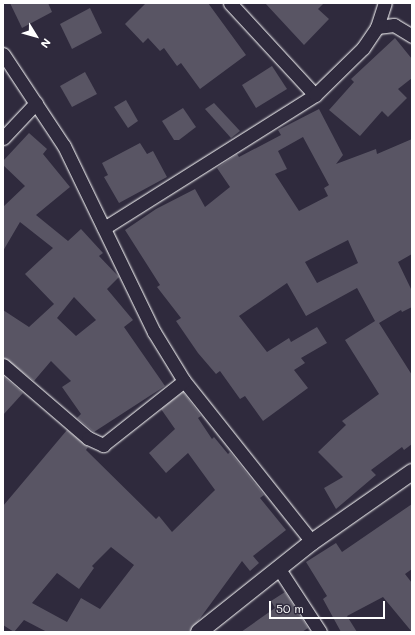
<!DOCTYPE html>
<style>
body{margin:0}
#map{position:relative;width:415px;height:635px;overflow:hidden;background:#2f2a3d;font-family:Mali,sans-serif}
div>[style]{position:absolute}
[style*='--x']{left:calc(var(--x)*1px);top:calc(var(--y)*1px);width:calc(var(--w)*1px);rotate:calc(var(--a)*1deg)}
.building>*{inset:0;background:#595564}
.roads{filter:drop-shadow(0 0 1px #fff) drop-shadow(0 0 1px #fff)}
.minor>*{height:13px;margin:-6.5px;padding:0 6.5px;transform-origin:6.5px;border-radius:6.5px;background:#2f2a3d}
.tertiary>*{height:16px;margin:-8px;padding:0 8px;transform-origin:8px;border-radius:8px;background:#2f2a3d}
span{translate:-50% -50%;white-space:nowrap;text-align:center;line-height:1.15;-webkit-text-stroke:4px #2f2a3d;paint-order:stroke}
.frame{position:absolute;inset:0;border:4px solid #fff;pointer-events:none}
.north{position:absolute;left:16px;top:16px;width:40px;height:40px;-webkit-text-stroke:3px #2f2a3d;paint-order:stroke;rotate:127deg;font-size:11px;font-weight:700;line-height:16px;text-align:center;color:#fff}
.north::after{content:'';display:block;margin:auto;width:14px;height:18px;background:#fff;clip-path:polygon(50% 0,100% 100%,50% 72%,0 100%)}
.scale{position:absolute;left:269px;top:601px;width:116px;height:18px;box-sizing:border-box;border:2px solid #fff;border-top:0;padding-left:5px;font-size:12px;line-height:14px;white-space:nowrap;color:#fff;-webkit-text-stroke:3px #2f2a3d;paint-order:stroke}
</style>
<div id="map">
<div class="building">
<i style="clip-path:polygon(10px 3px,48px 3px,52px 12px,22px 28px)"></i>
<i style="clip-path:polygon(146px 3px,208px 3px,246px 55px,200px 89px,181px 63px,177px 66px,164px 48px,160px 51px,148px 38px,143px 43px,125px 24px)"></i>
<i style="clip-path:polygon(265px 3px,324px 3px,318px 9px,329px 19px,304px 45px)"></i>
<i style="clip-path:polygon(90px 8px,102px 33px,72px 49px,60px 24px)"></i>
<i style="clip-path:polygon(395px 38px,412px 59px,412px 78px,398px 89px,407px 98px,388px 117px,382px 111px,360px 136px,329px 110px,354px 82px,351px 79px)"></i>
<i style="clip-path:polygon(272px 66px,287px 89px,256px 108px,242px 85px)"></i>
<i style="clip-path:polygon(85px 72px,97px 94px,72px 107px,60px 86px)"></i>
<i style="clip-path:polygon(126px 100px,138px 121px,128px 128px,114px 107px)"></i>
<i style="clip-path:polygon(214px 103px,240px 131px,231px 138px,205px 109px)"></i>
<i style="clip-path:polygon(183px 108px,196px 127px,179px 140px,174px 140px,162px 121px)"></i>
<i style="clip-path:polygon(evenodd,319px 109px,343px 155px,336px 164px,376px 149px,377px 154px,412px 139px,412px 254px,398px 262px,412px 291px,412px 307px,402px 312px,401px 310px,379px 323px,412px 375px,412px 444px,404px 450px,402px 447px,371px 470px,376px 475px,336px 509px,324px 488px,343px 477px,318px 452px,346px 425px,342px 421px,379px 394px,345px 340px,375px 321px,357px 288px,306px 316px,287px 283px,239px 316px,267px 352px,289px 338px,291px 342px,317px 327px,327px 343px,301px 358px,305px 363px,294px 370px,308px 388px,263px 421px,245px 396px,240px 399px,220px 371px,216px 374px,198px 353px,176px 321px,181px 318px,157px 287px,160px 285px,125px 230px,156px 209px,195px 189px,205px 207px,230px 187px,217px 168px,237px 154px,239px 157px,281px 135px,278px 130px,319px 109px,303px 137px,329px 185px,324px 188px,328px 196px,299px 211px,275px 174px,287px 169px,278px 151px,303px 137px,319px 109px,348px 240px,358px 263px,317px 283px,305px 262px,348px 240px)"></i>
<i style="clip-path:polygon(evenodd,29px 133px,47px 149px,43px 154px,70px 187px,36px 215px,68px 241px,81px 229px,103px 253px,99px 256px,119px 277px,107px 289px,133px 320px,124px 327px,165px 386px,94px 432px,77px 418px,81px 414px,62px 387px,71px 381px,51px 361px,34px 381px,3px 357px,3px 310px,29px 327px,54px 304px,25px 274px,53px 248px,20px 222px,3px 251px,3px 207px,25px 186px,3px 165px,3px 161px,29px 133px,74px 297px,96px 320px,76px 336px,57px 318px,74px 297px)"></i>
<i style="clip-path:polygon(140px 143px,147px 154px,153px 151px,167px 177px,119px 203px,104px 177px,108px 175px,102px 163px)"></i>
<i style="clip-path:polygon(3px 376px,23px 393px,3px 415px)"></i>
<i style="clip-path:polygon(evenodd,183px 392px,201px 416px,198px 418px,212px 439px,214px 437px,228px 454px,230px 452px,264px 495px,260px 498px,286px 530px,253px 556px,259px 563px,250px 571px,242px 561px,190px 632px,47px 632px,24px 620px,14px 632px,3px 625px,3px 506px,67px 430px,88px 447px,86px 450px,156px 519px,159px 516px,172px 532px,215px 490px,188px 453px,166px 473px,149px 453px,175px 429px,161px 409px,183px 392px,111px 547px,134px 565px,100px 609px,81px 598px,67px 622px,32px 603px,57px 573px,79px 589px,94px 568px,92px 566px,111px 547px)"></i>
<i style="clip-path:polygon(412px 504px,412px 569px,405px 574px,412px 583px,412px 632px,383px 597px,347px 616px,357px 632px,341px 632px,323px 599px,327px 596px,306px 562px,336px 543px,342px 552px)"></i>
<i style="clip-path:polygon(285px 592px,308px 628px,302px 632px,241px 632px,275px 608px,271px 601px)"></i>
</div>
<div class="roads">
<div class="minor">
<i style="--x:230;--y:3;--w:125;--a:47.3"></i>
<i style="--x:377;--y:27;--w:25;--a:-72"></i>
<i style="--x:3;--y:54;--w:110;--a:56.5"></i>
<i style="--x:64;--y:146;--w:207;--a:64.2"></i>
<i style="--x:154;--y:332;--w:57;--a:58.5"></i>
<i style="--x:184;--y:381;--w:206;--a:51.5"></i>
<i style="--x:3;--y:138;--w:48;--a:-46.7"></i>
<i style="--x:104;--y:228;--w:249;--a:-32.2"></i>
<i style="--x:315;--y:95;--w:67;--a:-44.4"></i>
<i style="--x:363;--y:48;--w:25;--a:-56"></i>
<i style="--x:377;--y:27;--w:17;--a:-7"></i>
<i style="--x:394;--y:25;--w:21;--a:31"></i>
<i style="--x:3;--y:365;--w:112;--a:40.7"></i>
<i style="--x:88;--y:438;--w:17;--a:25"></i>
<i style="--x:103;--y:445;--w:103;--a:-38.3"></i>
<i style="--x:279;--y:569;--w:75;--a:56.9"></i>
</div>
<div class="tertiary">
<i style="--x:199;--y:632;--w:144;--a:-38.5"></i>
<i style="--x:312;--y:542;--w:122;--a:-35"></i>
</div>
</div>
<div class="frame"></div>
<div class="north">N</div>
<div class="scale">50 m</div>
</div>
